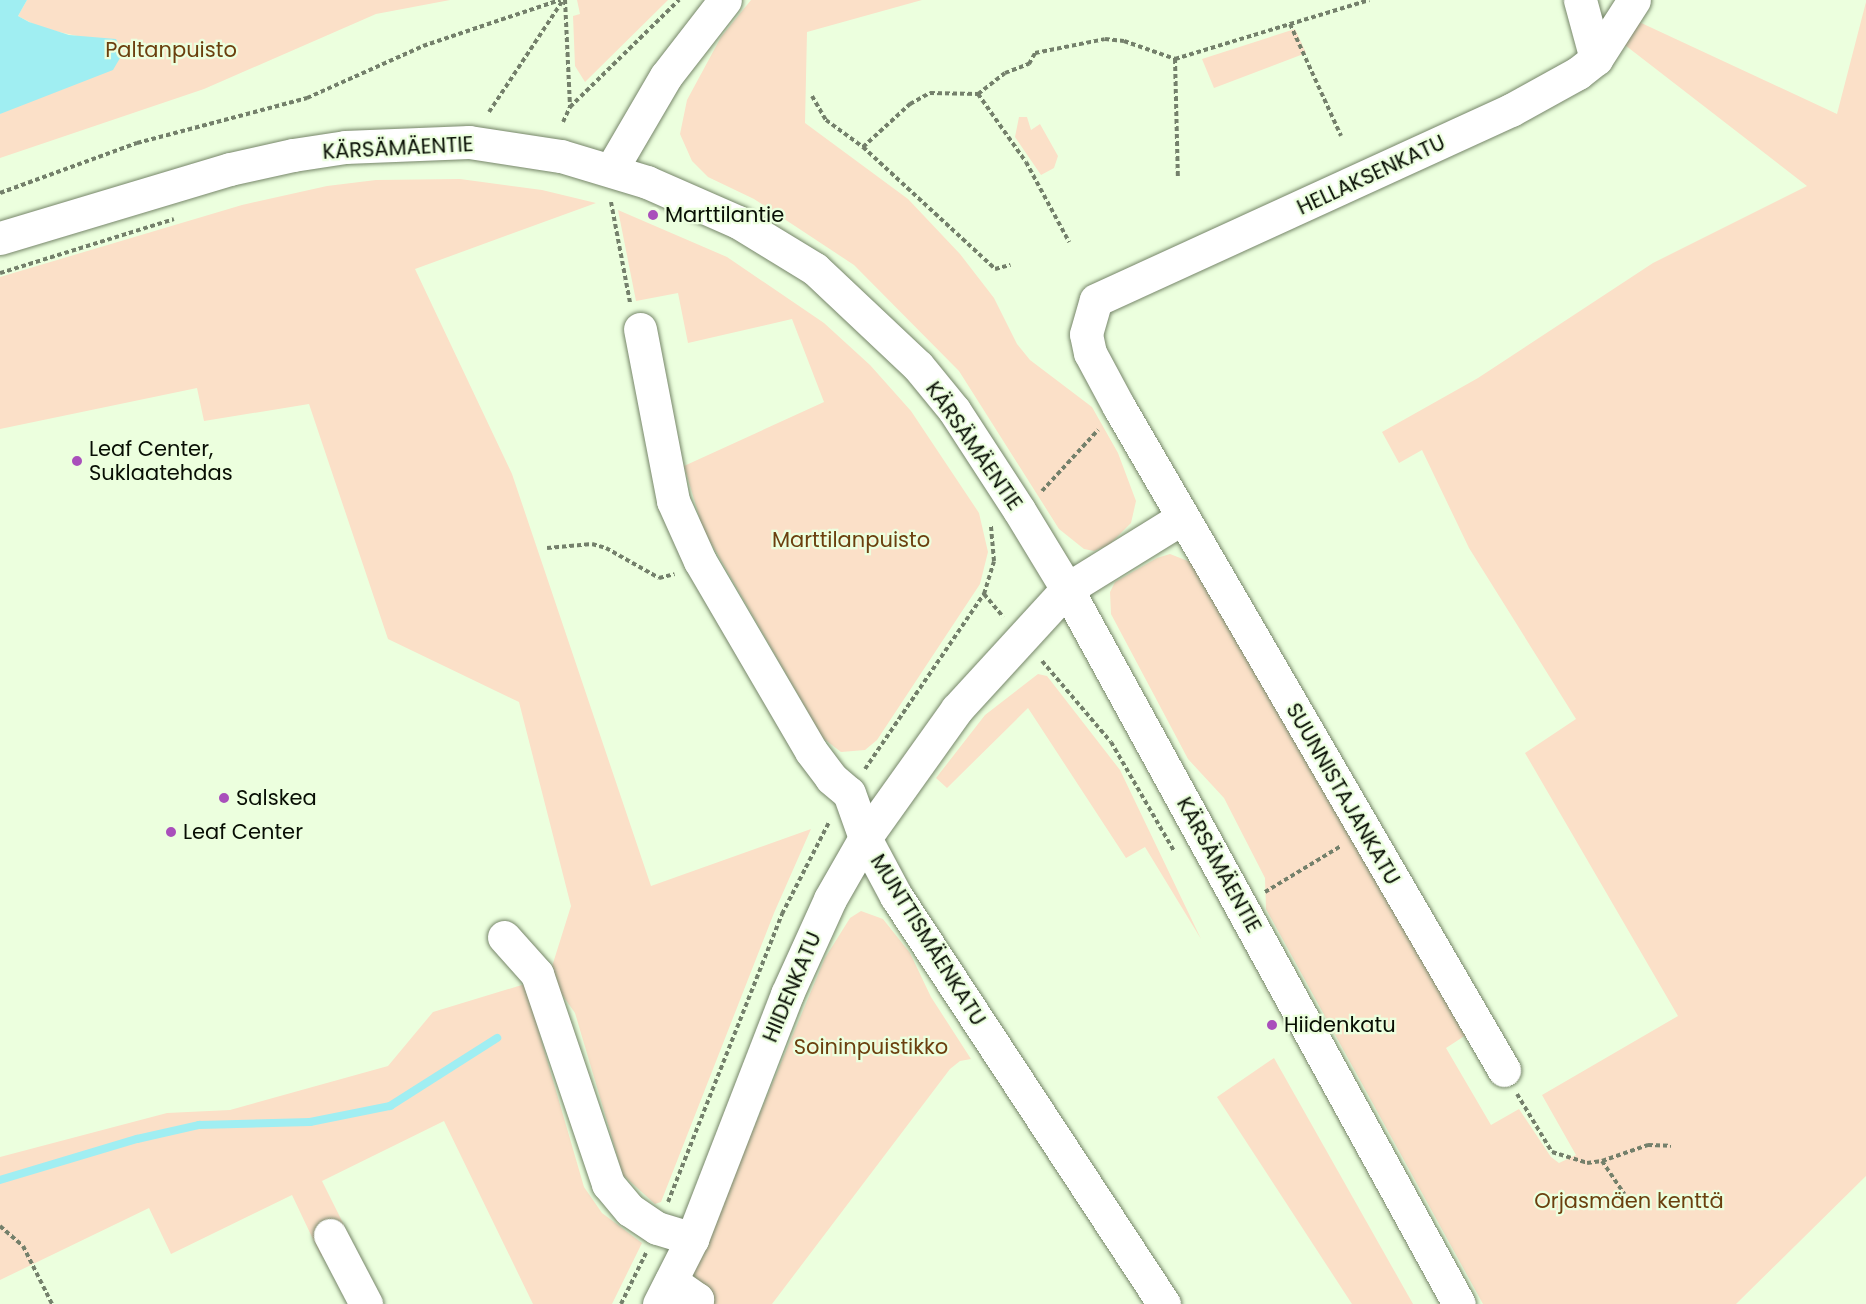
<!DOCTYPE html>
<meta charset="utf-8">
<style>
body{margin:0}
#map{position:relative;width:1866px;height:1304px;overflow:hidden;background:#ecffde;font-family:Poppins,sans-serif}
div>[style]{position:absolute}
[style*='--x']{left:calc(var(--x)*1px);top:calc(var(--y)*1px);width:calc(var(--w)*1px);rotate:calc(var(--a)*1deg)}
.green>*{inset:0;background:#fbe0c8}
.water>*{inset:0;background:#a0eef2}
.stream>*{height:8px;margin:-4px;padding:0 4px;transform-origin:4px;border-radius:4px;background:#a0eef2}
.path>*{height:4px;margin-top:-2px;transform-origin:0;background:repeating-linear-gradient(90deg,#74806b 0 4.5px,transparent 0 7.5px)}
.roads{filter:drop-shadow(0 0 2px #768669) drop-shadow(0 0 2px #768669)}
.minor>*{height:33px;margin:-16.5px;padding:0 16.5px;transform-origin:16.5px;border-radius:16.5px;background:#fff}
.dots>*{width:16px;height:16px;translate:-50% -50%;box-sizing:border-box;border:3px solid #ecffde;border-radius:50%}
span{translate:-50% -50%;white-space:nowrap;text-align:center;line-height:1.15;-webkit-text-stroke:4.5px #ecffde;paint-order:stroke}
.park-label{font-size:21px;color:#6b3f0e}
.street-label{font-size:21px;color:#080e04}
.poi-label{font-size:21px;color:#080e04}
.left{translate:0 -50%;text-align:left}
</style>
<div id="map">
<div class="green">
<i style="clip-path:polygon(27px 0,450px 0,376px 14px,204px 89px,0 158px,0 114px,82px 37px,41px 28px,18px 16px)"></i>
<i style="clip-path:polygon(577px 0,668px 0,585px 82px,575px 66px,573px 16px,580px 14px)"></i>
<i style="clip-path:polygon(751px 0,922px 0,807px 32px,805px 123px,908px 199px,960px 254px,994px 298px,1017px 344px,1030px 360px,1092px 407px,1118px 453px,1136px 501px,1131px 523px,1109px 545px,1094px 551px,1084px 549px,1059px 529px,959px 371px,854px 265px,754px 199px,708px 177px,692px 161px,680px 134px,687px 100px,721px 37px)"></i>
<i style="clip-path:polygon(1866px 2px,1866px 1176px,1736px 1304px,1483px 1304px,1266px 909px,1265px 878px,1224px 798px,1188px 759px,1111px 614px,1110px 592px,1115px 582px,1157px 558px,1170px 554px,1193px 563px,1466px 1035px,1446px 1048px,1491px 1125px,1519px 1109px,1551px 1157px,1559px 1163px,1576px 1155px,1542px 1095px,1678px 1016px,1525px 753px,1576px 719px,1469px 548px,1422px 450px,1399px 463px,1382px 432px,1478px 378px,1653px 263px,1807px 186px,1621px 42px,1637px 21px,1837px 114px)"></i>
<i style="clip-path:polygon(1295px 29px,1306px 53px,1214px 88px,1202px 59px)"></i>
<i style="clip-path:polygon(1019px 117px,1027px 117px,1031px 130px,1040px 124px,1058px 156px,1054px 168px,1041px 175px,1015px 137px)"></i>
<i style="clip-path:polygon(460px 179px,542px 190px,596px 203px,415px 269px,512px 474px,651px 886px,811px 829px,774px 913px,661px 1202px,655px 1204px,623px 1175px,575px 1013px,549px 976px,571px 906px,519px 702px,388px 639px,309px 404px,204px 421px,197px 388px,0 429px,0 277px,242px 205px,327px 186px,376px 180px)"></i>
<i style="clip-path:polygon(618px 210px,727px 257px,824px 323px,870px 365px,911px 411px,979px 513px,988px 552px,980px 584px,877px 740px,865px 750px,841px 752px,823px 738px,703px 529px,684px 466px,824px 402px,792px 319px,688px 343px,678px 293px,636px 301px)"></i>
<i style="clip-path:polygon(1038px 674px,1047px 676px,1120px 770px,1201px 939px,1145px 847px,1126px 858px,1028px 708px,947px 788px,936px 778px,985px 715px)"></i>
<i style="clip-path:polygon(861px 911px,883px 919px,910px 953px,931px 997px,971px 1059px,960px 1061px,950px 1069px,772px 1304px,680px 1304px,825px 958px,850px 918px)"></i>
<i style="clip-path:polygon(525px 984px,584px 1187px,602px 1213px,642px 1243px,612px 1304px,533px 1304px,444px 1121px,322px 1181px,352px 1241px,321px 1256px,292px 1195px,171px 1254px,149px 1208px,0 1280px,0 1157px,167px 1113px,230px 1110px,388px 1066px,433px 1012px)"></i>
<i style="clip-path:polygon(1274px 1058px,1413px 1304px,1352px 1304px,1217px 1097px)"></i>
</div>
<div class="water">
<i style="clip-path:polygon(0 0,27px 0,18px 16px,29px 22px,69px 35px,116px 39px,123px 53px,113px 70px,0 114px)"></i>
</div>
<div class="stream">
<i style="--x:0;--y:1180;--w:143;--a:-16.7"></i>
<i style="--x:137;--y:1139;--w:64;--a:-12.7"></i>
<i style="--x:199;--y:1125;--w:111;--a:-1.5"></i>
<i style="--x:310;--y:1122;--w:82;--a:-11.3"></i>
<i style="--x:390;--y:1106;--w:127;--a:-32.4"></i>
</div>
<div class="path">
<i style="--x:565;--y:0;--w:107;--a:87.3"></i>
<i style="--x:1290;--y:24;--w:123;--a:65.5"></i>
<i style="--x:1175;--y:59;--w:120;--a:88.6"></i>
<i style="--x:978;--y:94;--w:34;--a:-38"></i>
<i style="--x:1005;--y:73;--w:26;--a:-21"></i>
<i style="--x:1029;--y:64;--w:13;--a:-61"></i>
<i style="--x:1035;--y:53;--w:71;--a:-11.3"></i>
<i style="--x:1105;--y:39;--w:19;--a:6"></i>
<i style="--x:1124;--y:41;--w:54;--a:19.4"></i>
<i style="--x:1175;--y:59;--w:203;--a:-16.9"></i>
<i style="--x:812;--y:96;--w:28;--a:60"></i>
<i style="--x:826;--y:120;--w:46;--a:36.1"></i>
<i style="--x:863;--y:147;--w:64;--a:-42.5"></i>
<i style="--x:910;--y:104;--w:23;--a:-29"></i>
<i style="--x:930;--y:93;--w:48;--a:1.2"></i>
<i style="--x:978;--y:94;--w:83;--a:54.8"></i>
<i style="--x:1026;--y:162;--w:91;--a:61.7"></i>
<i style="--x:489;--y:112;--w:134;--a:-56.5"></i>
<i style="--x:563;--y:122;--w:17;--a:-65"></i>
<i style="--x:570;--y:107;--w:153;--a:-44.5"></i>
<i style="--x:863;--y:147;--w:180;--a:42.7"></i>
<i style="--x:995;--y:269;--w:16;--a:-15"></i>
<i style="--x:0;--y:193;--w:146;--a:-20.1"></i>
<i style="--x:137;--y:143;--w:176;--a:-14.8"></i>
<i style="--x:307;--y:98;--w:127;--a:-24.1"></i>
<i style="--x:423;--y:46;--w:145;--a:-18.6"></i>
<i style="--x:611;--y:202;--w:103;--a:79.3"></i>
<i style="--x:0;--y:273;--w:182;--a:-17.2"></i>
<i style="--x:1042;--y:491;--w:83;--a:-47.4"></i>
<i style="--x:547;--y:548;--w:45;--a:-5.1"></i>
<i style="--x:592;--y:544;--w:15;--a:16"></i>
<i style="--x:606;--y:548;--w:61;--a:29.5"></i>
<i style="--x:659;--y:578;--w:16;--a:-14"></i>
<i style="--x:984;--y:594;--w:30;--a:50"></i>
<i style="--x:1042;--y:661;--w:106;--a:49.6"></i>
<i style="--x:1111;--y:742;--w:126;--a:60"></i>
<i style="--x:865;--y:769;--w:212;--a:-55.8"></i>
<i style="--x:984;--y:594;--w:34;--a:-73"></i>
<i style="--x:994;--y:561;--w:37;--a:-95"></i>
<i style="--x:1265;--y:892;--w:89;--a:-31.2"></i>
<i style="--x:1517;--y:1094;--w:68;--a:58.9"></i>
<i style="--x:1552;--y:1152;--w:37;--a:17"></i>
<i style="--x:1587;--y:1163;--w:15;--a:-8"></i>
<i style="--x:1602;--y:1161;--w:40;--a:56"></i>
<i style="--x:1602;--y:1161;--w:49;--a:-19.2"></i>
<i style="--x:1648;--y:1145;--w:23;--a:2"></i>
<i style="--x:668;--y:1202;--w:310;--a:-68.4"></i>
<i style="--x:782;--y:914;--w:103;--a:-62.9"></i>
<i style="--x:0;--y:1226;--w:30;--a:41"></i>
<i style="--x:23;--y:1246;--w:65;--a:63.4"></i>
<i style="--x:621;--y:1304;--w:57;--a:-63.9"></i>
</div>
<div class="roads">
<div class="minor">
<i style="--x:1580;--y:0;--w:61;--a:74.8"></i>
<i style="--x:611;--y:170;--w:109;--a:-59.7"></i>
<i style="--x:666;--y:76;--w:96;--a:-52.2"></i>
<i style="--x:0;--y:238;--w:240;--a:-16.7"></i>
<i style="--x:230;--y:169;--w:65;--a:-12.5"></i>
<i style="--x:293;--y:155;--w:53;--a:-8.7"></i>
<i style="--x:345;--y:147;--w:124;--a:-2.3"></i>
<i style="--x:469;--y:142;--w:93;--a:8.7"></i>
<i style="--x:561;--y:156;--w:90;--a:16.8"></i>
<i style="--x:647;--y:182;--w:99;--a:23.7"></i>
<i style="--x:738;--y:222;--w:90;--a:31.4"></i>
<i style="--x:815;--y:269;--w:141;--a:43.3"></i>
<i style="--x:918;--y:366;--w:57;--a:50.7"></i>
<i style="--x:954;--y:410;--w:119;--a:57"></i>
<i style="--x:1019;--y:510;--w:92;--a:58.7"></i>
<i style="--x:1067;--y:589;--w:815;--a:61.27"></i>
<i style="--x:640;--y:329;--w:175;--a:79.1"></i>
<i style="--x:673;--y:501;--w:66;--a:65.8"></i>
<i style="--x:700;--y:561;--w:220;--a:59.7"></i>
<i style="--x:811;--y:751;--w:34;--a:53"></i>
<i style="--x:831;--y:778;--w:23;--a:40"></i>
<i style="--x:849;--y:793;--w:48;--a:70.4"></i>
<i style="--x:865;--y:838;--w:66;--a:61.9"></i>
<i style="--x:896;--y:896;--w:488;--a:56.7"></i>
<i style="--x:504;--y:937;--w:50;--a:48.3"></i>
<i style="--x:537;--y:974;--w:222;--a:71.3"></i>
<i style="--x:608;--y:1184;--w:34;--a:50"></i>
<i style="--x:630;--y:1210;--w:32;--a:34"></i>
<i style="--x:657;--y:1228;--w:37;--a:17"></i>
<i style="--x:1504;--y:1070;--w:767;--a:-120.14"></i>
<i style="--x:1119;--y:407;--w:61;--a:-118.2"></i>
<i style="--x:1090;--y:353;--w:19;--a:-102"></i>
<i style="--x:1086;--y:334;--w:35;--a:-74"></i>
<i style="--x:1096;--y:300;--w:456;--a:-24.6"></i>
<i style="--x:1511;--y:110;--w:77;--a:-28.9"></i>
<i style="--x:1578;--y:73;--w:23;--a:-38"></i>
<i style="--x:1596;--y:59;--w:70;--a:-57.2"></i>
<i style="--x:330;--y:1235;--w:78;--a:62.4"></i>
<i style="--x:671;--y:1281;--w:32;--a:35"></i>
<i style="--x:697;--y:1299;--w:5;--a:112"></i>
<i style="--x:659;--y:1304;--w:73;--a:-63.1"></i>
<i style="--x:692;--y:1239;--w:263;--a:-68.8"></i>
<i style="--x:787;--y:994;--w:104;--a:-65.6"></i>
<i style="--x:830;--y:899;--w:70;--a:-60.2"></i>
<i style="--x:865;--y:838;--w:158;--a:-54.5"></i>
<i style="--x:957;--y:709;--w:163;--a:-47.5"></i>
<i style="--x:1067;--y:589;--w:135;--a:-31.7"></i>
</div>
</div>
<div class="dots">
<i style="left:653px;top:215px;background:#a94fbb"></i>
<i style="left:77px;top:461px;background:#a94fbb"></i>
<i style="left:224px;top:798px;background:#a94fbb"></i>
<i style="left:171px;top:832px;background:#a94fbb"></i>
<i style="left:1272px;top:1025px;background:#a94fbb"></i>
</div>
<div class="park-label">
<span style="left:171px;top:50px">Paltanpuisto</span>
<span style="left:851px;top:540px">Marttilanpuisto</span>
<span style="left:871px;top:1047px">Soininpuistikko</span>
<span style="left:1629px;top:1201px">Orjasmäen kenttä</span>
</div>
<div class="street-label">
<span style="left:398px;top:148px;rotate:-3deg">KÄRSÄMÄENTIE</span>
<span style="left:1371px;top:175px;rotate:-25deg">HELLAKSENKATU</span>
<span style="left:974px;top:446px;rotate:55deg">KÄRSÄMÄENTIE</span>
<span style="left:1343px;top:794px;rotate:60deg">SUUNNISTAJANKATU</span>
<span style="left:1219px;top:865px;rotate:61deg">KÄRSÄMÄENTIE</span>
<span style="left:928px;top:940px;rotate:58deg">MUNTTISMÄENKATU</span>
<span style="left:792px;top:987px;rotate:-67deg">HIIDENKATU</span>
</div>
<div class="poi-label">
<span class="left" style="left:665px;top:215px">Marttilantie</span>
<span class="left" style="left:89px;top:461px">Leaf Center,<br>Suklaatehdas</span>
<span class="left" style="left:236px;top:798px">Salskea</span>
<span class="left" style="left:183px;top:832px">Leaf Center</span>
<span class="left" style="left:1284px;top:1025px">Hiidenkatu</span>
</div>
</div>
